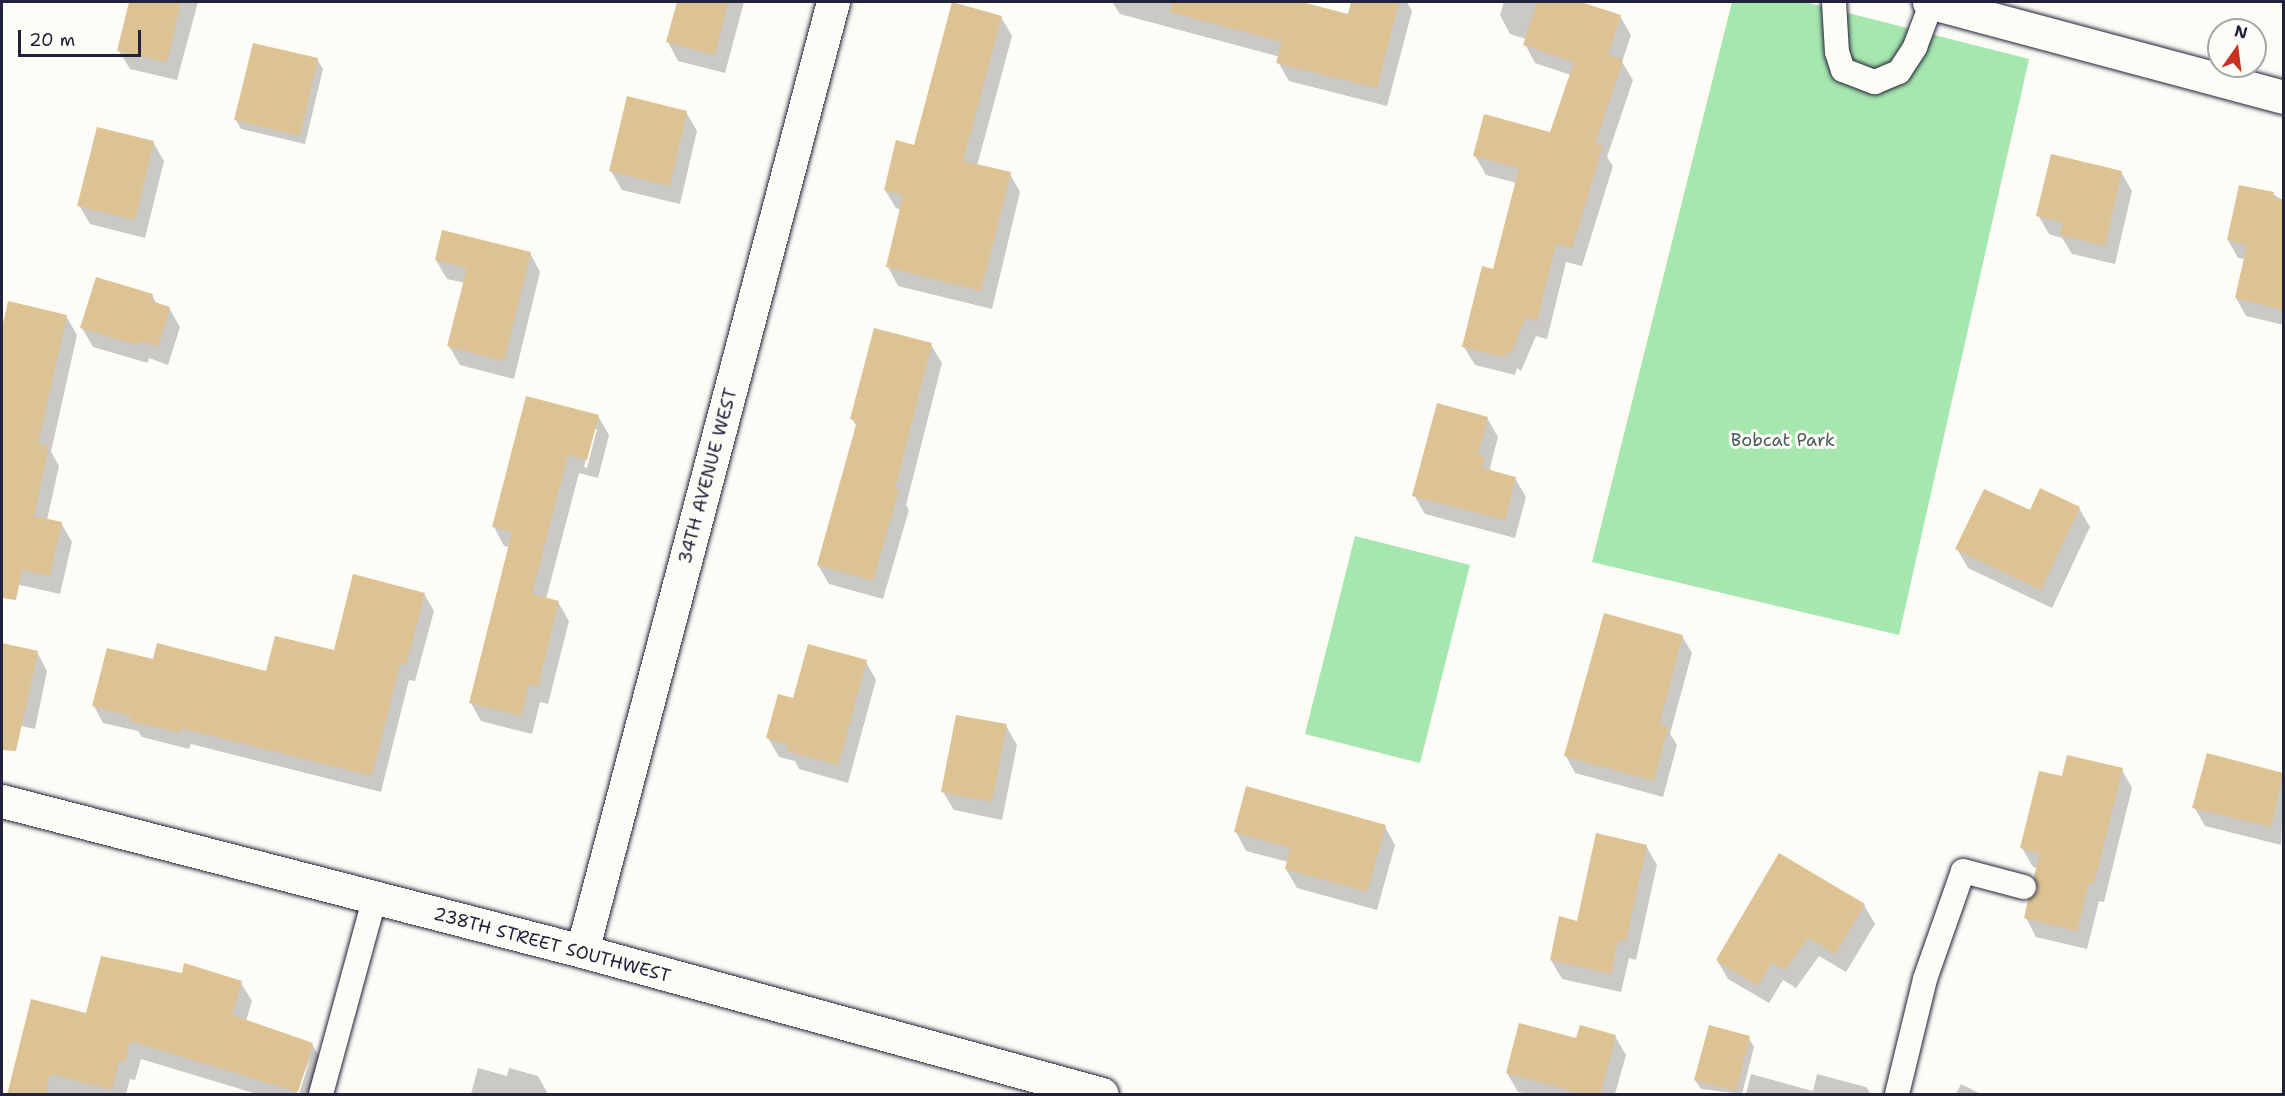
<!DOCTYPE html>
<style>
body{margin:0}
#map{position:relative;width:2285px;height:1096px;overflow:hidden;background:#fdfcf7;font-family:"Shantell Sans",sans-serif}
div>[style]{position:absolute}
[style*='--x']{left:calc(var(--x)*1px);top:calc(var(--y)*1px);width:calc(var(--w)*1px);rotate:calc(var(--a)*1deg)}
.green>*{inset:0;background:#a6e6af}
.shadow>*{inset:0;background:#0003}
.building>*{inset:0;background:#ddc393}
.roads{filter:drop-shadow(0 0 2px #22223b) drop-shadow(0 0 2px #22223b)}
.service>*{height:24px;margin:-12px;padding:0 12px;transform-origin:12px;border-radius:12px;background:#fdfcf7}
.minor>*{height:33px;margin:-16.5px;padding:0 16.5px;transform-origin:16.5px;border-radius:16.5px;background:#fdfcf7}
.tertiary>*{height:33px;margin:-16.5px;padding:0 16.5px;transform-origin:16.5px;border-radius:16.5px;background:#fdfcf7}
span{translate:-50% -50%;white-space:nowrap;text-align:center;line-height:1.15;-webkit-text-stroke:6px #fdfcf7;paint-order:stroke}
.park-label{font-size:18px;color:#4a5d5e}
.street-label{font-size:18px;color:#22223b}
.frame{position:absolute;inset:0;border:3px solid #22223b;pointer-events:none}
.north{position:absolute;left:2207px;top:18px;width:60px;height:60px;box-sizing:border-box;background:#fdfcf7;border:2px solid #a5a5ac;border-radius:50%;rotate:14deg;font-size:16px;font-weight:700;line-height:24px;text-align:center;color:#22223b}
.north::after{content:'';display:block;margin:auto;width:21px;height:27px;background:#c8321e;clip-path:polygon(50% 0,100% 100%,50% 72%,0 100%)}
.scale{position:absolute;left:18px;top:30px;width:123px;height:27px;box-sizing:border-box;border:3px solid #22223b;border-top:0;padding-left:8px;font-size:18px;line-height:21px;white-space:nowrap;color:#22223b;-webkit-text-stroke:4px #fdfcf7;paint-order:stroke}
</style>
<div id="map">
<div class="green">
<i style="clip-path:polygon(1732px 2px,1805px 2px,2029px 59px,1899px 635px,1592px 562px)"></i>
<i style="clip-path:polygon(1355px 536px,1470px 565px,1420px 763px,1305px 734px)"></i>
</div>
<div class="shadow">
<i style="clip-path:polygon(130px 2px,198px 2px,177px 80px,130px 69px,119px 51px)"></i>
<i style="clip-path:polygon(679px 2px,744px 2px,725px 73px,678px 61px,668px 42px)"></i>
<i style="clip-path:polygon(1112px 2px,1296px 2px,1349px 16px,1353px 2px,1407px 2px,1412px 11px,1387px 106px,1289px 81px,1278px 62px,1280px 57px,1120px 14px)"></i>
<i style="clip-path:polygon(1504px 2px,1576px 2px,1620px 16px,1631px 35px,1622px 62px,1633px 80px,1607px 157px,1613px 166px,1582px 266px,1566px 262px,1547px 339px,1536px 336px,1521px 371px,1517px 368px,1515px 375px,1475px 365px,1464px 347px,1494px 270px,1517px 183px,1486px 175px,1475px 156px,1551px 134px,1571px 75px,1535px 63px,1525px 44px,1526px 39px,1510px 34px,1500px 15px)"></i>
<i style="clip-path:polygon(1001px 17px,1012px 36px,977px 166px,1010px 174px,1020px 192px,992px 309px,898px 286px,888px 267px,901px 210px,896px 208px,885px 190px)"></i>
<i style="clip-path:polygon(317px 59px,323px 69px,305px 144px,241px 129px,236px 120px)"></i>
<i style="clip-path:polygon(686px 112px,697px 131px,680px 204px,622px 190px,611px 171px)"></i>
<i style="clip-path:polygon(153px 142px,164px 161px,145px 238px,90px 224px,79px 205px)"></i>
<i style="clip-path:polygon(2121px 172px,2132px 191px,2115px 264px,2072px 254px,2062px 238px,2049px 234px,2038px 215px)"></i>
<i style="clip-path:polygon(2273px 194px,2284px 201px,2284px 325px,2246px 316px,2236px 298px,2245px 259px,2238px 258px,2228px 240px)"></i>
<i style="clip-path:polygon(530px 253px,540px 272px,514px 379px,460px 365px,449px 346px,465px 283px,447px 279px,436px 260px)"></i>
<i style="clip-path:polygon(152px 295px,157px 304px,169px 308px,180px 327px,168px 365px,149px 358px,148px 363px,93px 347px,82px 328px)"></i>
<i style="clip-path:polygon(9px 303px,66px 316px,77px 335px,51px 452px,59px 466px,47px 520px,61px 523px,72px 542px,60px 594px,2px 581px,2px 337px)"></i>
<i style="clip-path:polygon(931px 345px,942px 363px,906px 505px,909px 510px,883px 599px,829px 584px,818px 565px,857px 427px,852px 419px)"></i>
<i style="clip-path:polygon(evenodd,598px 416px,609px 435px,598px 478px,579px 473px,546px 599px,558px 602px,569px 621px,548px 704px,540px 702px,532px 734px,481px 721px,471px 703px,509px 547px,504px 546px,494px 527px,598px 416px,594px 429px,597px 429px,587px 468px,584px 467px,594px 429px)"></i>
<i style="clip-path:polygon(1487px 418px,1498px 437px,1490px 468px,1492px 472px,1515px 478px,1526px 497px,1515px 538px,1425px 514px,1414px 495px)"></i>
<i style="clip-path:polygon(2041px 490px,2079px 508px,2090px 527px,2052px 608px,1968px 568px,1957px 549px,2031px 512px)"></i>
<i style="clip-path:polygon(424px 594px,434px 611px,415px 681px,409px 680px,381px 792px,191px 744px,189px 749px,142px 737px,138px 731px,103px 723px,94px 706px,154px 661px,267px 673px,335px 652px)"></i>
<i style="clip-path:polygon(1682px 636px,1692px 653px,1670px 734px,1677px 745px,1663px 797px,1575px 773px,1566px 756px)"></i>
<i style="clip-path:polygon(2px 645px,37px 652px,47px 671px,35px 729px,2px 722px)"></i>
<i style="clip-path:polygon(866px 662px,876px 680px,848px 783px,799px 769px,795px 761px,779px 757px,768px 738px,794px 700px)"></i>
<i style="clip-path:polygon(1006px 726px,1017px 745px,1002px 820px,954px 810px,943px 792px)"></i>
<i style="clip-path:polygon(2208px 755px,2284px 774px,2281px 845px,2205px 826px,2194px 807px)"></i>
<i style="clip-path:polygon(2122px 770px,2132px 788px,2104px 902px,2099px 901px,2087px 949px,2036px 937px,2026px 918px,2040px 890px,2038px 868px,2033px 867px,2022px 848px)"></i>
<i style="clip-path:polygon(1385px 827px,1395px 845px,1377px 910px,1297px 888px,1286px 869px,1288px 862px,1246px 851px,1236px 832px)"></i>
<i style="clip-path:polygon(1646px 846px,1657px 865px,1636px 960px,1629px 958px,1621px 992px,1562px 979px,1551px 960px,1578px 923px)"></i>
<i style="clip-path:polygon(1864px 905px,1875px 924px,1846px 972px,1819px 956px,1796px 988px,1783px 980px,1769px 1003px,1728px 979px,1717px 960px)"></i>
<i style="clip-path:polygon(183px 974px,241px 983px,252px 1001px,246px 1021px,312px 1044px,323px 1063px,313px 1094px,299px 1094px,311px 1056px,296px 1094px,257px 1094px,141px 1059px,135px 1080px,130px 1079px,126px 1094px,9px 1094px,87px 1015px)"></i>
<i style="clip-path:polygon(1615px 1036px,1626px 1055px,1615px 1094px,1528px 1094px,1518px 1092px,1507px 1073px,1577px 1040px)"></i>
<i style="clip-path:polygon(1749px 1038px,1754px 1047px,1742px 1094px,1701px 1089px,1695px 1080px)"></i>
<i style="clip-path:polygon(478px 1068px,507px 1076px,509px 1068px,538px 1076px,548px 1094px,471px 1094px)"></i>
<i style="clip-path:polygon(1751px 1074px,1813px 1091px,1817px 1074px,1866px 1087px,1871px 1094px,1746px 1094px)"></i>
<i style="clip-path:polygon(1961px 1084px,1981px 1094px,1956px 1094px)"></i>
</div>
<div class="building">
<i style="clip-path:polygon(129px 2px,181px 2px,167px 62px,117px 51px)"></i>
<i style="clip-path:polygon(677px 2px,728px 2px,715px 55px,666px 42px)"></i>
<i style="clip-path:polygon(952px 2px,1002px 16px,963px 161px,1011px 172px,981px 291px,886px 267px,903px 195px,884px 190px,896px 140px,914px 145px)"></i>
<i style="clip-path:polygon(1171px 2px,1302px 2px,1348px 14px,1351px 2px,1399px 2px,1377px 88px,1276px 63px,1282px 42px,1170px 12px)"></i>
<i style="clip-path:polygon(1537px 2px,1581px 2px,1621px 15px,1608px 55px,1623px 60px,1595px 144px,1603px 146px,1572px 248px,1556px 244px,1537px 321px,1525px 318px,1511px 354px,1507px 351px,1505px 357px,1462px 347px,1482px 266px,1493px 269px,1519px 168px,1473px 156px,1484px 114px,1550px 132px,1574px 62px,1523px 45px)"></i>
<i style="clip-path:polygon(253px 43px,318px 58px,300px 136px,234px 120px)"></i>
<i style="clip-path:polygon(627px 96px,687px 111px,670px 186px,609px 171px)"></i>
<i style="clip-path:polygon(97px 127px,154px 141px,135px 220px,77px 206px)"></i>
<i style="clip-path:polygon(2051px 154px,2122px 171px,2105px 246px,2060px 235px,2063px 222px,2036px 216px)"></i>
<i style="clip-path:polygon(2239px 185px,2274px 192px,2273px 197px,2283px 200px,2283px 310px,2235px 298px,2247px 245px,2227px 240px)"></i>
<i style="clip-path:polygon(442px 230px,531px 252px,504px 361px,447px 346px,467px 268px,435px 260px)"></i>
<i style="clip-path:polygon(96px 277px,153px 294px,151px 301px,170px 307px,158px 347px,139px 341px,137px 345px,80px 328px)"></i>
<i style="clip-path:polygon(8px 301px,67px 315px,38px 444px,49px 446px,34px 516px,62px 522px,50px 576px,22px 570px,16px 600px,2px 598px,2px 328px)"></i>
<i style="clip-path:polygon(874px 328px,932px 343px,895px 489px,899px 490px,873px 581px,817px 565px,857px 421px,850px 419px)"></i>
<i style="clip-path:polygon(526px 396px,599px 415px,587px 460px,568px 455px,532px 594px,559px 601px,538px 686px,529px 684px,521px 716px,469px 703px,512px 532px,492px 527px)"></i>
<i style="clip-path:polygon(1437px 403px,1488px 417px,1478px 455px,1485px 457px,1482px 468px,1516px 477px,1505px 520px,1412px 496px)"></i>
<i style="clip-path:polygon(2040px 488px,2080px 507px,2041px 590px,1955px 549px,1984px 489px,2030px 510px)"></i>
<i style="clip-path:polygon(353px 574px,425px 593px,406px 665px,400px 664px,372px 776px,181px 728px,180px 733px,130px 721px,131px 716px,92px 706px,107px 648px,153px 659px,157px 643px,266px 671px,275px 636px,334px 650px)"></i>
<i style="clip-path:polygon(1604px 613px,1683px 635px,1659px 725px,1668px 727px,1654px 781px,1564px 756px)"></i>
<i style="clip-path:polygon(2px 643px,38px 651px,16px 751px,2px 750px)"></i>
<i style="clip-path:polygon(808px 644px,867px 660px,838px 765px,787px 751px,788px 745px,766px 738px,778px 694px,793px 698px)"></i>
<i style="clip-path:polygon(956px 715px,1007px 724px,992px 802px,941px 792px)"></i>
<i style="clip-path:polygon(2207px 753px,2283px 773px,2271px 827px,2192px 808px)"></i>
<i style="clip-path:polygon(2067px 755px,2123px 768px,2094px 884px,2089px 883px,2077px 931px,2024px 918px,2028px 900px,2038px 890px,2034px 877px,2040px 853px,2020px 848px,2039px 771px,2062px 776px)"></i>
<i style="clip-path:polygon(1246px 786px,1386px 825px,1367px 892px,1285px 869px,1290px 848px,1234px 832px)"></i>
<i style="clip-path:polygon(1596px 833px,1647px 845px,1626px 941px,1618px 940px,1611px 974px,1550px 960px,1559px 916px,1577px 921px)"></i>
<i style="clip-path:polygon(1779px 853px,1865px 904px,1835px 954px,1808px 938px,1785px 970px,1772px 962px,1758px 986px,1716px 960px)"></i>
<i style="clip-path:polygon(101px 956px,182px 973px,184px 963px,242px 981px,232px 1015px,313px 1043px,298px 1092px,130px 1041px,125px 1062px,119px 1061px,112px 1090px,50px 1074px,45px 1095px,7px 1095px,31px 999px,86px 1013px)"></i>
<i style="clip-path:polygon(1519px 1023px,1576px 1038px,1580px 1025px,1616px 1035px,1600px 1095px,1586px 1095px,1506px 1073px)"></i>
<i style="clip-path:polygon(1709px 1025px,1750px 1036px,1736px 1091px,1694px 1080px)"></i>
</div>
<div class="roads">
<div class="service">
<i style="--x:1834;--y:2;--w:50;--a:86.6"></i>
<i style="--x:1837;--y:52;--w:19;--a:72"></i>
<i style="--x:1843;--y:70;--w:34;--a:21"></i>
<i style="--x:1875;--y:82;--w:26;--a:-23"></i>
<i style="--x:1899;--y:72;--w:30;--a:-57"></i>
<i style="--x:1915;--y:47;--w:48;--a:-69.3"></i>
<i style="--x:321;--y:1094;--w:201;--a:-74.7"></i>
<i style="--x:1897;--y:1094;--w:118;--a:-76.3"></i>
<i style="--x:1925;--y:979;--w:114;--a:-70.6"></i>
<i style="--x:1963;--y:871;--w:63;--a:14.7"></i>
</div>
<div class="minor">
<i style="--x:2;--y:801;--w:599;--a:14.5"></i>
<i style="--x:582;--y:951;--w:539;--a:15.38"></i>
<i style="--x:582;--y:951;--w:982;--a:-75.19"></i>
</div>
<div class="tertiary">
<i style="--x:1929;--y:2;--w:367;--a:15"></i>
</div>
</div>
<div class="park-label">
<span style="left:1783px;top:440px">Bobcat Park</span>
</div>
<div class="street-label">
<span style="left:708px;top:476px;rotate:-75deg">34TH AVENUE WEST</span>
<span style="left:552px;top:945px;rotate:15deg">238TH STREET SOUTHWEST</span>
</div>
<div class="frame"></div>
<div class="north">N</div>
<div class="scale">20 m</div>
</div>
